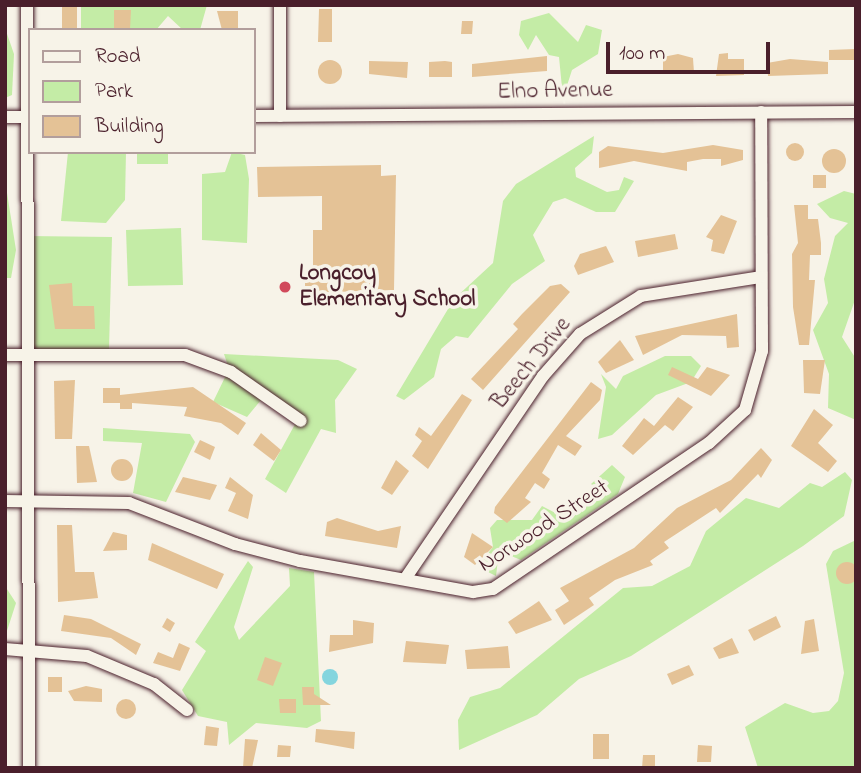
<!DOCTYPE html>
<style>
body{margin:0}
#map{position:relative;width:861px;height:773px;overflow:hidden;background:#f7f3e8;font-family:"Indie Flower",sans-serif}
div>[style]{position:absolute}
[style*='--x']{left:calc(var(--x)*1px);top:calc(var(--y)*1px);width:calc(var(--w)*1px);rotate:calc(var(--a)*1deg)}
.green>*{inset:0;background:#c4eca6}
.water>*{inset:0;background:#84d5de}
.round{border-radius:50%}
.building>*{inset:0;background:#e4c296}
.roads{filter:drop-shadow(0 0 2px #4a1f2b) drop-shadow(0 0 2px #4a1f2b)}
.street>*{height:12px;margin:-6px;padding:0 6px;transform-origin:6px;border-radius:6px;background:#f7f3e8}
.dots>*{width:19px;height:19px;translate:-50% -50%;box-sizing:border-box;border:4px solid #f7f3e8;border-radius:50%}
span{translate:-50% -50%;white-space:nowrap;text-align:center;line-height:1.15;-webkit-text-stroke:7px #f7f3e8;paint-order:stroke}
.street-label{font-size:23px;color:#4a1f2b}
.poi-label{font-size:23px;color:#4a1f2b;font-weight:700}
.left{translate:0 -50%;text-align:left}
.frame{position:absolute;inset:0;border:7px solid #4a1f2b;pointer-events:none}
.legend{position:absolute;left:28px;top:28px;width:228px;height:126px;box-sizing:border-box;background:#f7f3e8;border:2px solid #b29e9c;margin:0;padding:9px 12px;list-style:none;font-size:21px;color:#4a1f2b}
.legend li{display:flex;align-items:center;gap:14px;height:35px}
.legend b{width:35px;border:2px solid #b29e9c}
.scale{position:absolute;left:606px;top:42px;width:164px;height:32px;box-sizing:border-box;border:4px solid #4a1f2b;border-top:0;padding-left:9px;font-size:21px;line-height:24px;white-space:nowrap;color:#4a1f2b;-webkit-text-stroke:5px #f7f3e8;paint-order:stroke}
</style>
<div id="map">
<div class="green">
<i style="clip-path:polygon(81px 5px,207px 5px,200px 30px,183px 30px,168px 16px,156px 30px,81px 30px)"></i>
<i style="clip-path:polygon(549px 13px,578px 42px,586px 25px,602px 30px,598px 54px,572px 70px,563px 98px,559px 57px,549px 55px,536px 35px,528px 50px,519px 35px,521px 21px)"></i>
<i style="clip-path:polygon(5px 28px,14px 54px,12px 95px,5px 98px)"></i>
<i style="clip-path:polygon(594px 136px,592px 153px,575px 168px,576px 177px,607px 192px,619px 190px,624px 177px,634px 181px,615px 212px,596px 212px,565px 198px,553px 202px,533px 235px,545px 261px,512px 284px,468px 338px,456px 336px,441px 349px,434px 377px,404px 400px,396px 396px,454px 299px,493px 263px,503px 201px,516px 184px)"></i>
<i style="clip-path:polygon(68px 152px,126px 152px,125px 200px,106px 223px,61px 221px)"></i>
<i style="clip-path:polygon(137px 152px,168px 152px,168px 164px,137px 164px)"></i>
<i style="clip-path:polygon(232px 152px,245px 155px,249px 179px,247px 243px,202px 240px,202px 174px,225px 172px)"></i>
<i style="clip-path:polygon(5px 180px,16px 250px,11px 278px,5px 278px)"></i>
<i style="clip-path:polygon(844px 191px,856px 194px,856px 297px,842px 337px,856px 359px,856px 420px,828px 408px,829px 374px,813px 330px,828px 303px,824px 279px,835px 236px,848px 223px,830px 218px,817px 204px)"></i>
<i style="clip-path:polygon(181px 228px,183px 285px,128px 286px,126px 230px)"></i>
<i style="clip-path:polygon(27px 236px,112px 237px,109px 349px,26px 351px)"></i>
<i style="clip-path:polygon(224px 354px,338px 360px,357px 369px,335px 400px,336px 433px,321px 429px,286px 493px,265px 479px,299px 417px,257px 387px,261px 400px,247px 417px,213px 402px,229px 369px)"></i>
<i style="clip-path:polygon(665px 356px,691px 356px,701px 366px,691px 382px,656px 395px,612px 435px,598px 439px,606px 387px,601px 374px,616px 389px,623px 376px)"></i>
<i style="clip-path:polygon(103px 428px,190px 434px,195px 442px,166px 502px,133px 493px,142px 443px,103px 441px)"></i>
<i style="clip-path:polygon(612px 465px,625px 477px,618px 494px,521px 560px,499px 551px,496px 576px,486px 571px,482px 561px,493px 547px,490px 528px,497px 520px,532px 520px,542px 506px,569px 520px,603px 493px,591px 484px)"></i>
<i style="clip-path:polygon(845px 472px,852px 480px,844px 516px,803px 546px,631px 656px,579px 679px,537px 715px,459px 750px,458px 720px,470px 697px,500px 688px,623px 588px,652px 586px,690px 566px,706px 531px,746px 498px,779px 508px,810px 483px,822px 487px)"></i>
<i style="clip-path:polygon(856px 540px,856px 768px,758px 768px,745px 727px,785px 703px,813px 713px,829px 711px,838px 701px,844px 673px,826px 564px,833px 551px)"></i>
<i style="clip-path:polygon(248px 561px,253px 567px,234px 627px,239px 640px,290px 586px,289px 568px,314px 572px,321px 721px,307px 728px,256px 723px,229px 745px,227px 722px,198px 716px,182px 690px,206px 651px,195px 642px)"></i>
<i style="clip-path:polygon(5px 586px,16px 603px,5px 637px)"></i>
</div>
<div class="water">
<i class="round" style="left:322px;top:669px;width:16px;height:16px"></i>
</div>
<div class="building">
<i style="clip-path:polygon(62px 5px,77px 5px,77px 30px,62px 30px)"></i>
<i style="clip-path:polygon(319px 9px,332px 9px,332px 42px,318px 42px)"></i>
<i style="clip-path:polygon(114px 10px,131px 10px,130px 30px,114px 30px)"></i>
<i style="clip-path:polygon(217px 11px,238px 11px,238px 30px,222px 30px)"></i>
<i style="clip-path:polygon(462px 21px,473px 21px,472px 34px,461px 34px)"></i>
<i style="clip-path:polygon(855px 49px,855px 60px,829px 60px,829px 50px)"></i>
<i style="clip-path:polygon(728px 53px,728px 59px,744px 59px,744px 75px,716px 76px,719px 54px)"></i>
<i style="clip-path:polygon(678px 54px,693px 58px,694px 73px,663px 70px,663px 57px)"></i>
<i style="clip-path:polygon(547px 56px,547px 71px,472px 77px,472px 64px)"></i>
<i style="clip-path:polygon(790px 59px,828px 62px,828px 74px,768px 76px,767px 63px)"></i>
<i class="round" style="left:318px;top:60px;width:24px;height:24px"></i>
<i style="clip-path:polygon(369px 61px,408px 62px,407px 78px,369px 74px)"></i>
<i style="clip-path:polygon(445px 61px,452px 62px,452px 77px,429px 77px,429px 62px)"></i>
<i class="round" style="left:786px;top:143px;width:18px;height:18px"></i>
<i style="clip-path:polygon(713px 145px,743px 150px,743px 160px,721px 166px,721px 159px,703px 159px,687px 162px,687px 171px,634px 161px,599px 168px,599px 152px,608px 146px,663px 153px)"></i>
<i class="round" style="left:822px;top:149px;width:24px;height:24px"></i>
<i style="clip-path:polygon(381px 165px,381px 176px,396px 175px,394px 290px,305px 293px,305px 272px,313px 271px,313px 230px,322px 230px,322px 196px,258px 197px,257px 167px)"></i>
<i style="clip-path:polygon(813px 175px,826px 175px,826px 188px,813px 188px)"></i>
<i style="clip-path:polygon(794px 205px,808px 205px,808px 219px,818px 219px,821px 243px,821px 255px,810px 255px,809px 280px,815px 280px,809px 345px,799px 345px,793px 307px,792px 254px,798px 243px)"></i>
<i style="clip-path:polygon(721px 215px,737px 221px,724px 254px,711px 251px,713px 240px,706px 237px)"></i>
<i style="clip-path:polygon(675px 234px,678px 249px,638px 257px,635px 241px)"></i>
<i style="clip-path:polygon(606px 246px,614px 262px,578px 275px,574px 266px,580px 254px)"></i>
<i style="clip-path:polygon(72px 283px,73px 306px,94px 306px,95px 329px,55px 329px,49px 285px)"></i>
<i style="clip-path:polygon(561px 284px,570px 292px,483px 390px,471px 379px,518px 329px,513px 324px,522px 314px,550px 286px)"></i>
<i style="clip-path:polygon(737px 314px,739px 347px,727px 348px,726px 336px,682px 335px,643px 355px,635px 336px)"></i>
<i style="clip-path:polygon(620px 340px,634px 360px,606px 373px,598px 362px)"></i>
<i style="clip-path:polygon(803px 360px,825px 360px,820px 394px,804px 393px)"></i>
<i style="clip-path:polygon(672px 367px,698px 379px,707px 367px,730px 375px,711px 396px,668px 375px)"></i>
<i style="clip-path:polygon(75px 380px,72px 439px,55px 439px,54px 381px)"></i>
<i style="clip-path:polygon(591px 382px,602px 390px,600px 400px,566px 436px,582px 446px,575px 456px,558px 445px,542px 473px,550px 479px,544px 489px,535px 483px,525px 498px,531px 502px,507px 523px,494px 513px,495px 507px)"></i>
<i style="clip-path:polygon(193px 387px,246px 423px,238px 435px,221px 423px,184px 416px,187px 407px,132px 403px,132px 409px,120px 409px,120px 403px,103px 403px,103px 388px,120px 388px,120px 395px)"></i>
<i style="clip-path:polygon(462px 394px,472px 400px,428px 469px,412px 456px,422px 441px,415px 435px,419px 427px,431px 436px)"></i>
<i style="clip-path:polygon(678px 397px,693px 407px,673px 431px,665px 425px,633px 455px,622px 446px,644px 418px,654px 426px)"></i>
<i style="clip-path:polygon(814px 409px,833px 425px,818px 443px,837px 461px,828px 472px,791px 446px)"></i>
<i style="clip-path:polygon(261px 433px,281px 450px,274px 461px,253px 445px)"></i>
<i style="clip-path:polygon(200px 440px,215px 447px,210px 460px,194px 452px)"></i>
<i style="clip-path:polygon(76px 446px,89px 446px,97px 482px,77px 483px)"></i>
<i style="clip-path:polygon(761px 448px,772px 460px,761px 478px,758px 474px,720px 513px,716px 508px,664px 542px,669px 548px,650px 561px,653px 565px,615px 580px,589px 598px,594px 605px,564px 625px,555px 610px,569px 601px,560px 588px,634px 548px,677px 508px,731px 480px)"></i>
<i class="round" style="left:111px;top:459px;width:22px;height:22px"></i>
<i style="clip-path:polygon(396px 460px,409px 471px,392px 495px,381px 488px)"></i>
<i style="clip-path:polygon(183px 477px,217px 485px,210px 500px,175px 492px)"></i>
<i style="clip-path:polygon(230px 477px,253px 495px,248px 519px,228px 511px,236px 493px,225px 488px)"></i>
<i style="clip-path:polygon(337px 518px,378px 531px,401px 526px,397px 548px,325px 536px,327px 522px)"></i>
<i style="clip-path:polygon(57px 525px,72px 525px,75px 572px,94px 572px,98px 598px,58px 602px)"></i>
<i style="clip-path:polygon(113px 532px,127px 535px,127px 550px,103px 551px)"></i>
<i style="clip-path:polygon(472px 533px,493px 547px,475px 565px,464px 557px)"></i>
<i style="clip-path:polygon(152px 543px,224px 574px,217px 589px,148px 560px)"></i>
<i class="round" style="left:836px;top:562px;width:22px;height:22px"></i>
<i style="clip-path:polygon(539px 601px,552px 620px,516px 634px,508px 622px)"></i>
<i style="clip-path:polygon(64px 615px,91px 619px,141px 644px,136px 655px,111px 638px,61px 631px)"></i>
<i style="clip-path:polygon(776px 616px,781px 627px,754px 641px,748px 630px)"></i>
<i style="clip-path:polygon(167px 618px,175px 623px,170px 632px,162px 627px)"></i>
<i style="clip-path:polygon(814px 619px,819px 651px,801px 654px,805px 621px)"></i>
<i style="clip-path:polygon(353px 620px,374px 623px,373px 643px,329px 652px,330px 635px,353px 635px)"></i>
<i style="clip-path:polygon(732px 638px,739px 653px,719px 659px,713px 648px)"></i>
<i style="clip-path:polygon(406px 641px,449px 645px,446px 664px,403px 662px)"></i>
<i style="clip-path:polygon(179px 643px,190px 648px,180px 671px,153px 663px,158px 652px,173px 658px)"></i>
<i style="clip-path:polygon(508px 646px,510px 668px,467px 669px,465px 650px)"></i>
<i style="clip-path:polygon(265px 657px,282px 663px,273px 686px,257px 680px)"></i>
<i style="clip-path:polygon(689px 665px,694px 675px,672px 685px,667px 674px)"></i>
<i style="clip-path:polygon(48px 677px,62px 677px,62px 692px,48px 692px)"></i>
<i style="clip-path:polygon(86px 686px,102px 689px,102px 702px,74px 701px,68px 691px)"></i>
<i style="clip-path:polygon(302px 687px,314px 687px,314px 694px,331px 705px,303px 705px)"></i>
<i class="round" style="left:116px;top:699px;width:20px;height:20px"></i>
<i style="clip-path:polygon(279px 699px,296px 699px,296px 713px,280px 713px)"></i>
<i style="clip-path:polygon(206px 726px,219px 728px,217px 746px,204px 745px)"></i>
<i style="clip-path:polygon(316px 729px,355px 732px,354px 749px,315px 742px)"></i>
<i style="clip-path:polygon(593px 734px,609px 734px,609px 759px,593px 759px)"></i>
<i style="clip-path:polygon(245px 739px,258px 740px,252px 768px,243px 768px)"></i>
<i style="clip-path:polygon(278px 745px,291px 746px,290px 757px,277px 757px)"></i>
<i style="clip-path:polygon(698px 745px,712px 746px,711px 762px,697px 762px)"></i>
<i style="clip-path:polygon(643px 755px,655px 755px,655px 768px,642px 768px)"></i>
</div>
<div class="roads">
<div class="street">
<i style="--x:27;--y:5;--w:763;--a:89.85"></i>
<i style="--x:280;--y:5;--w:111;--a:90"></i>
<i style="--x:254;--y:116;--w:602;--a:-0.38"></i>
<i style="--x:5;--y:117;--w:25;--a:0"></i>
<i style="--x:5;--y:355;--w:180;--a:0"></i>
<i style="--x:185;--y:355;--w:49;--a:20.3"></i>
<i style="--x:231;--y:372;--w:85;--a:35"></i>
<i style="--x:5;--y:501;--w:124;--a:0.9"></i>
<i style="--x:129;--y:503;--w:114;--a:21.1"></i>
<i style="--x:235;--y:544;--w:67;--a:14.7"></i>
<i style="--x:300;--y:561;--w:176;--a:10.2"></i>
<i style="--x:473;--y:592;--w:20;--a:-9"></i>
<i style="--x:493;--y:589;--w:261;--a:-34.1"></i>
<i style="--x:709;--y:443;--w:49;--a:-42.5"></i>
<i style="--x:745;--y:410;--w:61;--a:-73.9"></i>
<i style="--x:762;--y:351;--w:239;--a:-90.2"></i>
<i style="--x:405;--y:579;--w:245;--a:-55.8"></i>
<i style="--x:543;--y:376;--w:56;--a:-48.6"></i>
<i style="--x:580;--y:334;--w:72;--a:-31.9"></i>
<i style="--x:641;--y:296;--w:121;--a:-9"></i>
<i style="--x:5;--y:649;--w:82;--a:4.9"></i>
<i style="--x:87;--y:656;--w:73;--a:22.7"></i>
<i style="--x:154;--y:684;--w:42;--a:38.2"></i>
</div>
</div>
<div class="dots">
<i style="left:285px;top:287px;background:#d1495b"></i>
</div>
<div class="street-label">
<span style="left:555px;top:92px;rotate:-1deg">Elno Avenue</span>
<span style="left:532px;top:364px;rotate:-51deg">Beech Drive</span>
<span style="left:544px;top:527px;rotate:-33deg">Norwood Street</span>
</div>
<div class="poi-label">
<span class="left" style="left:299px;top:287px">Longcoy<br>Elementary School</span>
</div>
<div class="frame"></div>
<ul class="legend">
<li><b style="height:9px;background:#f7f3e8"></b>Road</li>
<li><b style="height:19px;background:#c4eca6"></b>Park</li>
<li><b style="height:19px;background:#e4c296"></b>Building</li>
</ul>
<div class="scale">100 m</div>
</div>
